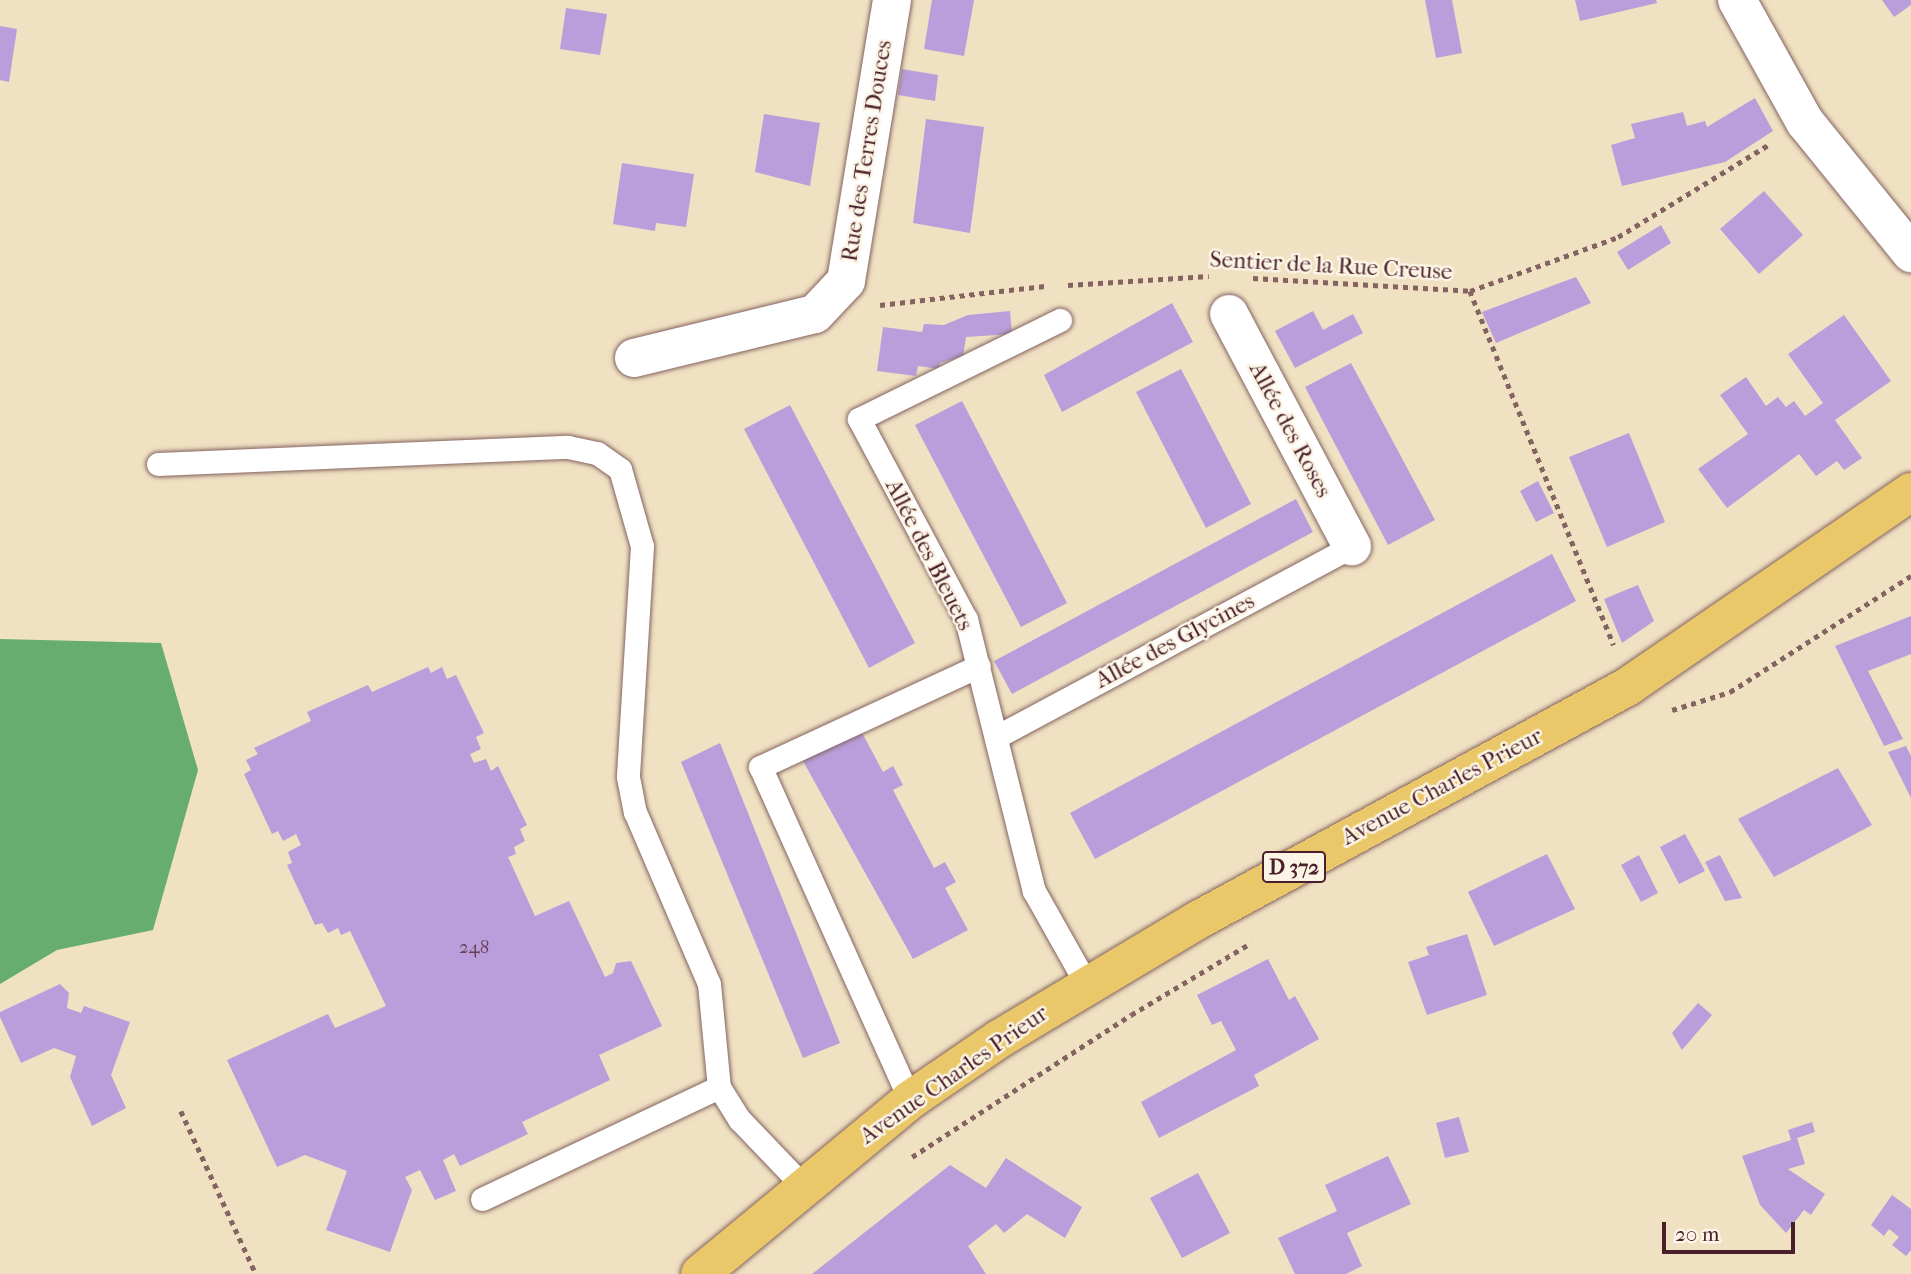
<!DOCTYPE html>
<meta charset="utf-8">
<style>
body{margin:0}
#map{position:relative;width:1911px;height:1274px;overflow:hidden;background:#f0e1c2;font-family:"IM FELL French Canon",serif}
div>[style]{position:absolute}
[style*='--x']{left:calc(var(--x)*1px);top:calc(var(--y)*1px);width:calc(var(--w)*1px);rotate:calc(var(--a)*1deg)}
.forest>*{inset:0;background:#67ac71}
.building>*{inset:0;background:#b99edb}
.path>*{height:4.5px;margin-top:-2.25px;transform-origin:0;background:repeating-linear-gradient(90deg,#846360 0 5px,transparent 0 10px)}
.roads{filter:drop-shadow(0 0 2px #846360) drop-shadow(0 0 2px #846360)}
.lane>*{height:23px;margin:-11.5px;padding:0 11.5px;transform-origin:11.5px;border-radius:11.5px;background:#fff}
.street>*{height:38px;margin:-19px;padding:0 19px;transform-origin:19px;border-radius:19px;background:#fff}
.primary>*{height:38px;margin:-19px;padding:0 19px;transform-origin:19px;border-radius:19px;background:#eac769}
span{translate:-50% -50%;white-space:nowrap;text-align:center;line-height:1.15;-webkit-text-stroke:5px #fcf5e5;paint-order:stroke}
.number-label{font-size:19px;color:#663f57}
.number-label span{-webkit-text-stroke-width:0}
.shield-label span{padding:2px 5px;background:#fcf5e5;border:2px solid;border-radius:5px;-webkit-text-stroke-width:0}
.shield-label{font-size:21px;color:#4a1f2b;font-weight:700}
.street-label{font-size:23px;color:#4a1f2b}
.scale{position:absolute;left:1662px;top:1222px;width:133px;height:32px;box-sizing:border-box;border:4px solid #4a1f2b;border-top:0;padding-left:9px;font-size:21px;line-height:24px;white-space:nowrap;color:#4a1f2b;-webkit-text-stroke:5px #fcf5e5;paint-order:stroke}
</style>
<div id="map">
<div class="forest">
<i style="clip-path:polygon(0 639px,161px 643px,198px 770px,153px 930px,57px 950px,0 984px)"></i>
</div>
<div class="building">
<i style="clip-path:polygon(932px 0,974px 0,964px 56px,924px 49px)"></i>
<i style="clip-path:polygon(1425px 0,1452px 0,1462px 53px,1436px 58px)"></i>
<i style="clip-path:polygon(1575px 0,1656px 0,1657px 3px,1580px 21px)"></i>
<i style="clip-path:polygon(1882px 0,1911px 0,1911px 5px,1894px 17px)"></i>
<i style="clip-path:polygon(566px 8px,607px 14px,600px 55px,560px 49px)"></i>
<i style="clip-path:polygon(0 26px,17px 29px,9px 82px,0 80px)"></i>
<i style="clip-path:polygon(902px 69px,938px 75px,935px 101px,898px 95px)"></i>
<i style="clip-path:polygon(1755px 98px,1773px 131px,1725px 162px,1622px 186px,1611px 145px,1635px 138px,1631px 124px,1683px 112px,1687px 126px,1705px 121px,1707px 127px)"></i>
<i style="clip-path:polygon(764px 114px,820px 123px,810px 186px,755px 172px)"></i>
<i style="clip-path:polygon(926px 119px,984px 127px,970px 233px,913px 223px)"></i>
<i style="clip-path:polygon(622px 163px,694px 174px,686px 227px,656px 223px,655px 231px,613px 224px)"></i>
<i style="clip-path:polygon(1764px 191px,1803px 235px,1759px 274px,1720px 229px)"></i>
<i style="clip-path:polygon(1661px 225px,1671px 243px,1628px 270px,1617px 252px)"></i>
<i style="clip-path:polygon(1576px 277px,1591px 303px,1496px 343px,1482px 312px)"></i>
<i style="clip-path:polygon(1172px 303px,1193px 342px,1062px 412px,1044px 375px)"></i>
<i style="clip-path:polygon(1010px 311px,1012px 334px,966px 337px,963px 356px,940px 363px,939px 369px,918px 366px,916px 376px,877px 371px,883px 327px,922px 332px,924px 324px,944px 325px,968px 315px)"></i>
<i style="clip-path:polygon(1313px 311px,1323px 330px,1353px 314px,1363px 333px,1295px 368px,1275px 331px)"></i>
<i style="clip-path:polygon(1844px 315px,1891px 381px,1835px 420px,1862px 458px,1844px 470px,1837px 461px,1816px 476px,1799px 454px,1727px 508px,1698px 469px,1748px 434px,1720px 395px,1746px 377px,1766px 406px,1778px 397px,1786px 407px,1794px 401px,1805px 416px,1823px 403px,1788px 354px)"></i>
<i style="clip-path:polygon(1351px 363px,1435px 520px,1388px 545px,1305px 387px)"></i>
<i style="clip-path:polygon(1181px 369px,1251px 504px,1206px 528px,1136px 392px)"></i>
<i style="clip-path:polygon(962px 401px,1067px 603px,1021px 627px,915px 425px)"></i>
<i style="clip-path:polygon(790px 405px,915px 643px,869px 668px,744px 429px)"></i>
<i style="clip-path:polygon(1629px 433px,1665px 522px,1607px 547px,1569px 457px)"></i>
<i style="clip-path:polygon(1538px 481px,1554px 513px,1536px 522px,1520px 491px)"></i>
<i style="clip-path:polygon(1296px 499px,1313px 532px,1012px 694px,994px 661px)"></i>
<i style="clip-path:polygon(1552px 554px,1576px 601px,1095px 859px,1070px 813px)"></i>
<i style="clip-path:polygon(1638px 585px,1654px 621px,1622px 643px,1604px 599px)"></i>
<i style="clip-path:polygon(1911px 616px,1911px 654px,1868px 671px,1903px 739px,1884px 746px,1835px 646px)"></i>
<i style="clip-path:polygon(428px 667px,431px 673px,442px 667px,447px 679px,456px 675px,484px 733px,476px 737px,481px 749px,470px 754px,474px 763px,486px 759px,491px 771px,498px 766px,527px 825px,520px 829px,525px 841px,514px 847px,516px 854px,508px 857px,535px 916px,569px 901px,605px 977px,613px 973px,616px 963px,631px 961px,662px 1026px,599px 1055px,610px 1080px,522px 1122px,528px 1134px,460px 1166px,454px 1154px,443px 1160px,456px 1191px,435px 1200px,420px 1170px,405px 1177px,412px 1190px,390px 1252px,326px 1230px,347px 1171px,305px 1155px,277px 1167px,227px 1060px,328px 1014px,335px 1028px,386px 1006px,350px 931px,341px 935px,338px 928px,328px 933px,322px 923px,315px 925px,287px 865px,292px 863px,288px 852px,301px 845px,296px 834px,283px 841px,278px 831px,272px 834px,244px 774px,251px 770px,246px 760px,258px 754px,254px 748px,311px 721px,307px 712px,368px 685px,372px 692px)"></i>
<i style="clip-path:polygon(860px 729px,883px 772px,893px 766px,903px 785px,893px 790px,934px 868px,945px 862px,956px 882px,945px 888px,968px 930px,913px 959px,803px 761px)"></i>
<i style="clip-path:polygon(720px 743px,840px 1043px,803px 1058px,681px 762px)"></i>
<i style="clip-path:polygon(1906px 746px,1911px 756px,1911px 798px,1888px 752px)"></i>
<i style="clip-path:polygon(1838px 768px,1872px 825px,1774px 877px,1738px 819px)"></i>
<i style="clip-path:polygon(1685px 834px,1705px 871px,1679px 884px,1660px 847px)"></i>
<i style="clip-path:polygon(1547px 854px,1575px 909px,1494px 946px,1468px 892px)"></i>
<i style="clip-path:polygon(1639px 855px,1658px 893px,1641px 902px,1621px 865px)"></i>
<i style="clip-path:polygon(1720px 855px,1742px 898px,1725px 901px,1705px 862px)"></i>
<i style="clip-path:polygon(1467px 934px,1487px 995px,1427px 1015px,1408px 962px,1429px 955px,1426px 947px)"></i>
<i style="clip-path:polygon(1268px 959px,1289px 1000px,1295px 996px,1319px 1039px,1254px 1075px,1259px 1086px,1159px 1138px,1141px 1102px,1236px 1050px,1221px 1021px,1212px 1025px,1197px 995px)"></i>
<i style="clip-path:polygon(60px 984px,69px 993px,67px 1008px,81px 1013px,84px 1006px,130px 1022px,111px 1075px,126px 1108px,92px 1126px,70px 1077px,76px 1056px,54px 1048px,21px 1063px,0 1017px,0 1012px)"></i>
<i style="clip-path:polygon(1698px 1003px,1712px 1015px,1682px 1050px,1672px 1033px)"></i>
<i style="clip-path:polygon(1459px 1117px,1469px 1152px,1445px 1158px,1436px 1123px)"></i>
<i style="clip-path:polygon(1812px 1122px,1815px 1132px,1797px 1138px,1805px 1164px,1788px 1169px,1825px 1194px,1811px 1215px,1804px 1210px,1786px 1233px,1760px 1205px,1742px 1156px,1791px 1140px,1788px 1130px)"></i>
<i style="clip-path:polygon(1388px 1156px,1411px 1204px,1347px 1233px,1362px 1266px,1346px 1274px,1295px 1274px,1278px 1238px,1337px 1211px,1325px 1185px)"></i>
<i style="clip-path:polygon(1006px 1158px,1082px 1207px,1065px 1238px,1027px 1214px,1004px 1233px,996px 1224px,968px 1246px,986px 1274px,812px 1274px,950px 1165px,986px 1188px)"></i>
<i style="clip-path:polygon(1198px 1173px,1230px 1233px,1182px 1258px,1150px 1198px)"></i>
<i style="clip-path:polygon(1892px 1195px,1911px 1209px,1911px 1250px,1906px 1256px,1892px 1245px,1899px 1237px,1889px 1229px,1884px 1236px,1871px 1225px)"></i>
</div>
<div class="path">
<i style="--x:1253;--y:278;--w:217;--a:3.4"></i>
<i style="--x:1470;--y:291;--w:158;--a:-20"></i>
<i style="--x:1618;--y:237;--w:176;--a:-31.5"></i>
<i style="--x:1068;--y:285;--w:141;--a:-3.7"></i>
<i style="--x:1470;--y:291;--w:382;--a:67.9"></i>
<i style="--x:880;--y:305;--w:166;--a:-6.6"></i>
<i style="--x:1672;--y:710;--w:61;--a:-17.2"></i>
<i style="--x:1730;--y:692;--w:215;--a:-32.7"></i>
<i style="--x:181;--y:1111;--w:179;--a:65.3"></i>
<i style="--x:912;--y:1157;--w:261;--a:-33"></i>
<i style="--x:1131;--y:1015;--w:140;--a:-31"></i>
</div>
<div class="roads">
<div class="lane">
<i style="--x:1060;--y:320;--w:224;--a:153.8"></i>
<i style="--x:859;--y:419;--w:227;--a:61.9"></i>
<i style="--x:966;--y:619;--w:280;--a:76"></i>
<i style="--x:1034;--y:891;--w:108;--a:60.6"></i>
<i style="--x:158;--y:464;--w:410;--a:-2.4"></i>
<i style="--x:568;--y:447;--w:30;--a:12"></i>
<i style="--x:597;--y:453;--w:28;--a:35"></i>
<i style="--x:620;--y:469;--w:80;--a:74.1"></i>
<i style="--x:642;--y:546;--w:231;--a:93.5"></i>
<i style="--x:628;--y:777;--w:36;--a:79"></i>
<i style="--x:635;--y:812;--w:187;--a:66.7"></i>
<i style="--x:709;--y:984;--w:103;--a:84.5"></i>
<i style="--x:719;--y:1087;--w:39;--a:58"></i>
<i style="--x:740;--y:1120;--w:91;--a:46.3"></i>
<i style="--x:998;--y:736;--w:402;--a:-28.2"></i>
<i style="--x:910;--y:1100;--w:365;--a:-114.2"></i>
<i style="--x:760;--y:767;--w:241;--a:-24.8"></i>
<i style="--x:482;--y:1199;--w:262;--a:-25.3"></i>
</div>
<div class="street">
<i style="--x:1737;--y:0;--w:140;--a:60.9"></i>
<i style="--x:1805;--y:122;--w:169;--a:51"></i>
<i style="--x:1229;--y:314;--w:263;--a:62.1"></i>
<i style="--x:634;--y:358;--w:186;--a:-13.7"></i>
<i style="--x:815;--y:314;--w:45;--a:-46.8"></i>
<i style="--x:846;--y:281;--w:285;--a:-80.7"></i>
</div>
<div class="primary">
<i style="--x:700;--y:1274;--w:273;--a:-39.6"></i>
<i style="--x:910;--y:1100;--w:108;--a:-34.4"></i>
<i style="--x:999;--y:1039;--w:232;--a:-30.9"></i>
<i style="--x:1198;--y:920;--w:492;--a:-28.5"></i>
<i style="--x:1630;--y:685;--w:341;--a:-34.5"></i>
</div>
</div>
<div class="number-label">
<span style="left:474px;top:948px">248</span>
</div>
<div class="shield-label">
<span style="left:1294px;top:867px">D 372</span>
</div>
<div class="street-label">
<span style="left:867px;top:151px;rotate:-81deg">Rue des Terres Douces</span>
<span style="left:1331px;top:266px;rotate:3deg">Sentier de la Rue Creuse</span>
<span style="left:1290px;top:430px;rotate:62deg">Allée des Roses</span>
<span style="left:929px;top:555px;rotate:63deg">Allée des Bleuets</span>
<span style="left:1175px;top:641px;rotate:-28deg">Allée des Glycines</span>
<span style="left:1442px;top:787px;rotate:-28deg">Avenue Charles Prieur</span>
<span style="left:954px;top:1075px;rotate:-35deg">Avenue Charles Prieur</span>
</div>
<div class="scale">20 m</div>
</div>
